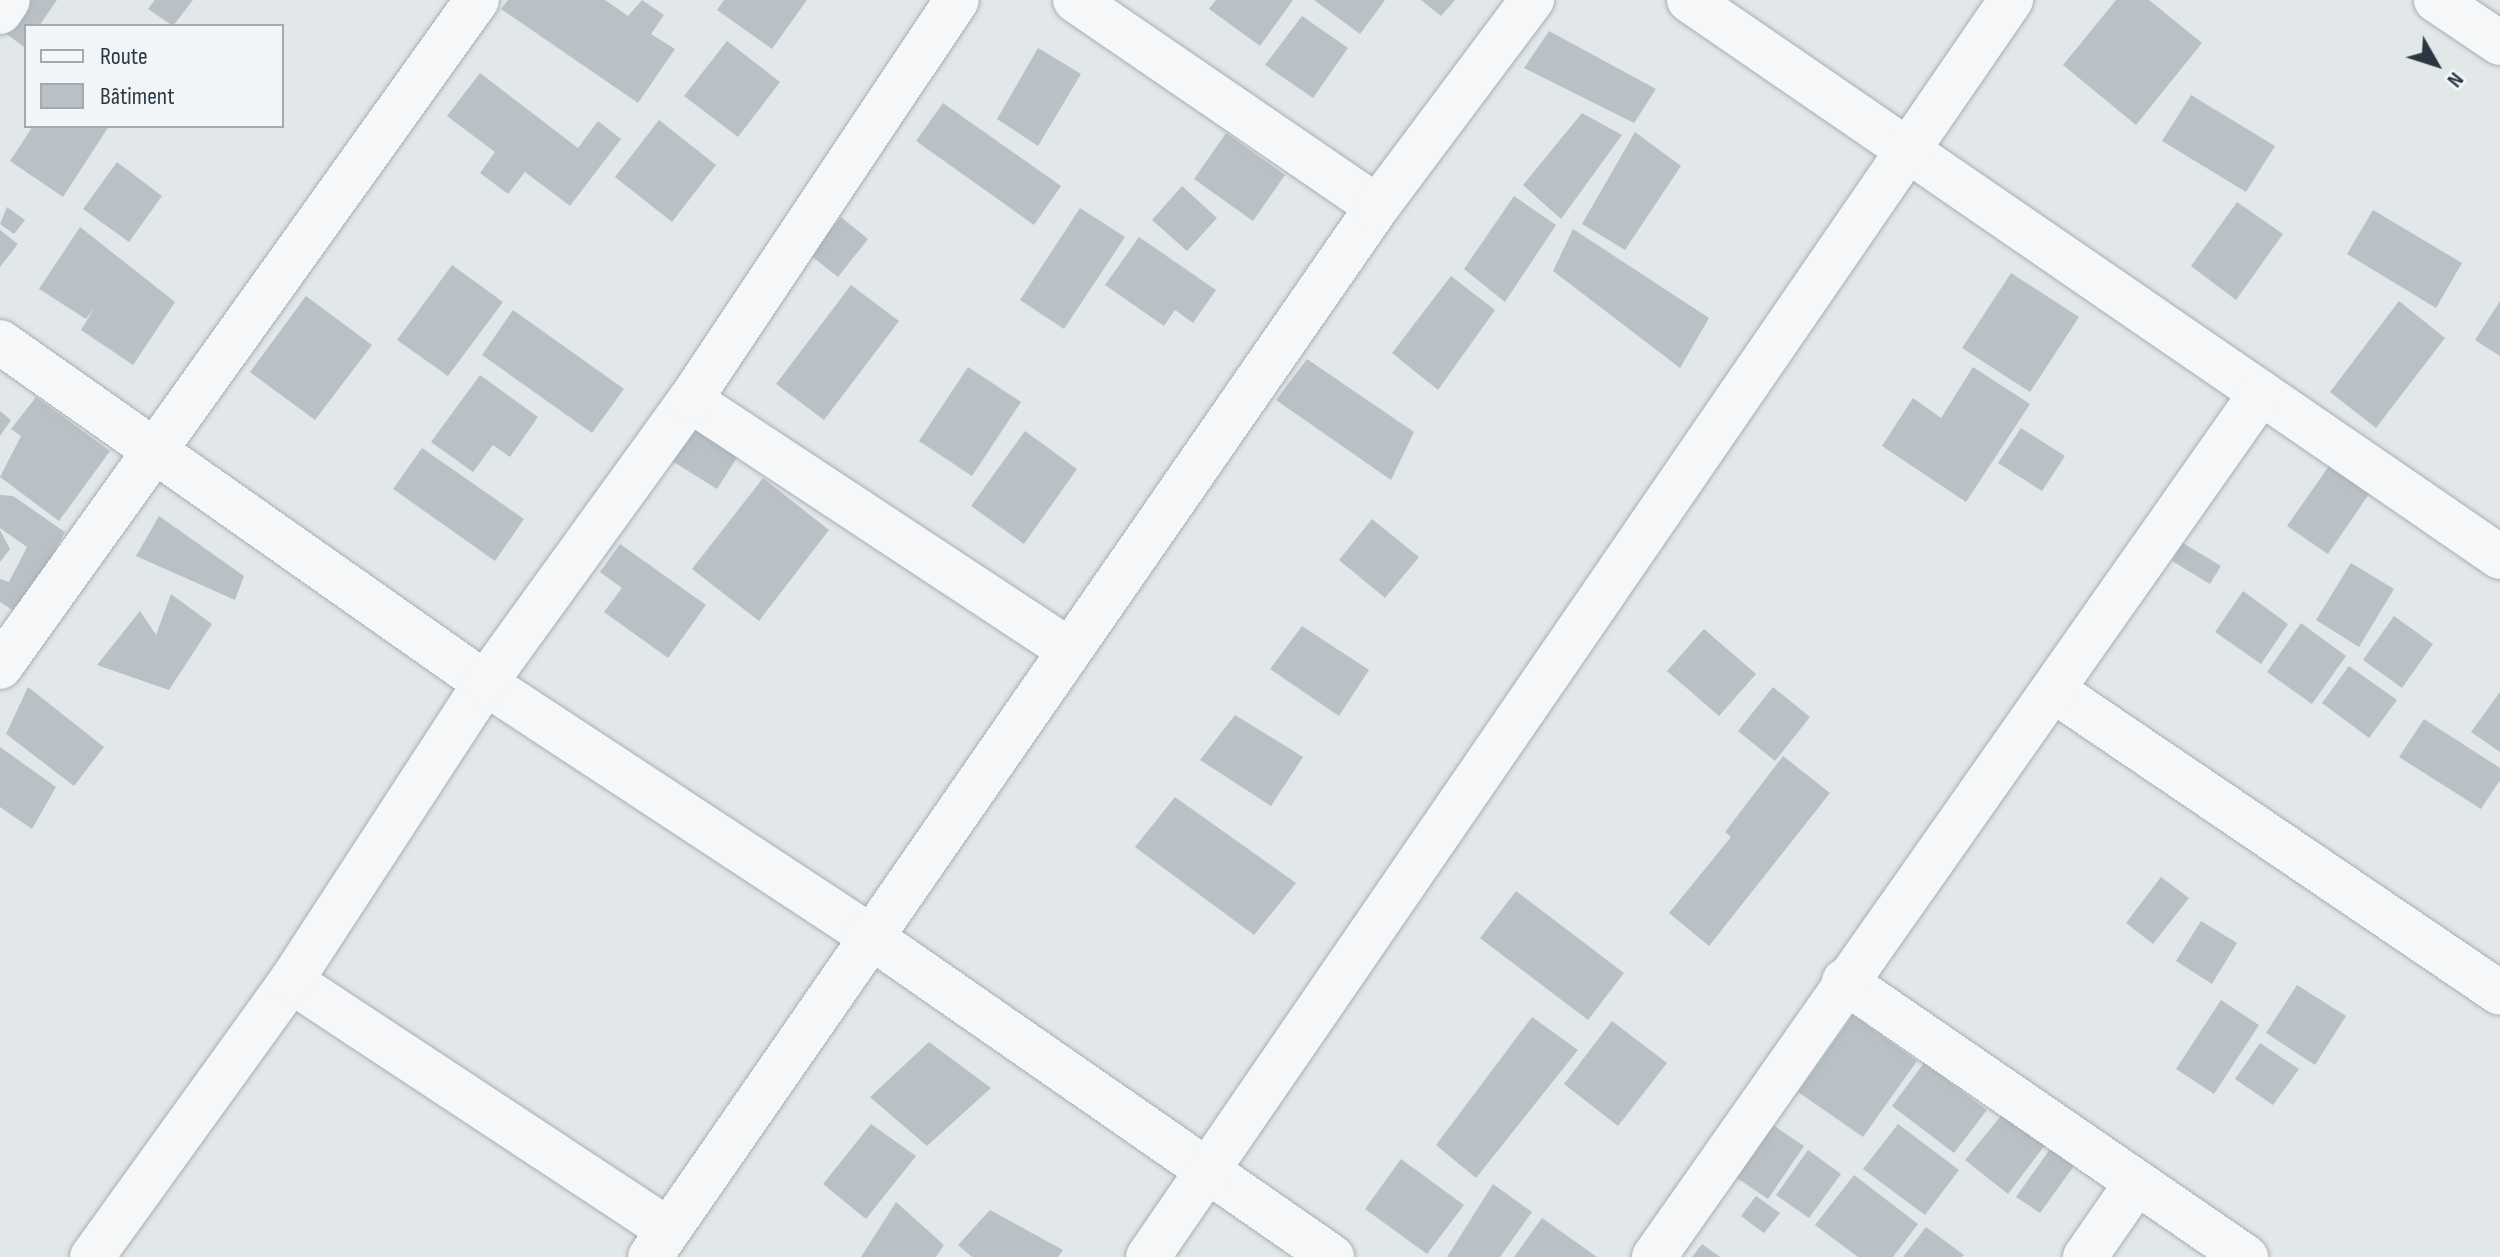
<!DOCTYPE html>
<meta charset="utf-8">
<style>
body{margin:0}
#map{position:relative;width:2500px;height:1257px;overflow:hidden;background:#e2e7ea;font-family:"Sofia Sans Condensed",sans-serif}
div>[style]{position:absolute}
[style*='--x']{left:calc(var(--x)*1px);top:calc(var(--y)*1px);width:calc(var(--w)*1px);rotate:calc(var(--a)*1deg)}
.building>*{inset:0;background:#b9c1c7}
.roads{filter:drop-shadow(0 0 2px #a7afb4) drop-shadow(0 0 2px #a7afb4)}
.minor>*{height:44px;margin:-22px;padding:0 22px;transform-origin:22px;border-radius:22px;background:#f5f7f8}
span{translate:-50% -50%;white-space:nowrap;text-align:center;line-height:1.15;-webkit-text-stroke:8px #f2f5f8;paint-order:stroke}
.legend{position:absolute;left:24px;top:24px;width:260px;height:104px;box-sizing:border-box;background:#f2f5f8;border:2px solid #a2a9af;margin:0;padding:10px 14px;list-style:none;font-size:24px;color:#2a3742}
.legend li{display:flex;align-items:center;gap:16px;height:40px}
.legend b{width:40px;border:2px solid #a2a9af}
.north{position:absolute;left:2396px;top:24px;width:80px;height:80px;-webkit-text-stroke:6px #f2f5f8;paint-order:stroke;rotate:129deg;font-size:22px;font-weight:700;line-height:32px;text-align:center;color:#2a3742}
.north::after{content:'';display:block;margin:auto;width:28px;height:36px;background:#2a3742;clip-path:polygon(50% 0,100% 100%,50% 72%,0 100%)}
</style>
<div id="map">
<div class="building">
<i style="clip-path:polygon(27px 0,57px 0,39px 26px,26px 26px,24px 47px,4px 32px)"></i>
<i style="clip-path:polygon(155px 0,193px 0,173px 26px,148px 9px)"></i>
<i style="clip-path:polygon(508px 0,605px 0,628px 16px,642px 0,664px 15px,651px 34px,675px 49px,638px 103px,501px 9px)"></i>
<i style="clip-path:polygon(724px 0,807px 0,772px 49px,717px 10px)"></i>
<i style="clip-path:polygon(1216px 0,1293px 0,1260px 46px,1209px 9px)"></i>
<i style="clip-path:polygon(1314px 0,1385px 0,1360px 34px)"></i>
<i style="clip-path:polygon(1421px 0,1455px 0,1441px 16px)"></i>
<i style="clip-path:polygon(2116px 0,2149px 0,2202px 43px,2136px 125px,2063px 65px)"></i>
<i style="clip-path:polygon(1302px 16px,1348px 48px,1313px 98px,1265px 65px)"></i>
<i style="clip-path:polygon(1549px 31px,1656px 89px,1634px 123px,1524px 68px)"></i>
<i style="clip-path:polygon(727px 41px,780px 82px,738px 137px,684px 96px)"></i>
<i style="clip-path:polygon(1038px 48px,1081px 74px,1038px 146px,997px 119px)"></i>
<i style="clip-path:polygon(480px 73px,578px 148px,598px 121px,621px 139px,570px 206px,525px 172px,508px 194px,480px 173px,495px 152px,447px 116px)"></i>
<i style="clip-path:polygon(2191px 95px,2275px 146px,2246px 192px,2162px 141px)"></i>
<i style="clip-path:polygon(943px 103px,1061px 186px,1034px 225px,916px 141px)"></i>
<i style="clip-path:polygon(1582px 113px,1622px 135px,1561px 219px,1523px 185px)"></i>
<i style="clip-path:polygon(659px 120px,716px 165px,672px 222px,615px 177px)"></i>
<i style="clip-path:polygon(33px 126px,109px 126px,63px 197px,10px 161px)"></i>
<i style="clip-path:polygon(1635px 132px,1681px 166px,1625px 250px,1582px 224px)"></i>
<i style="clip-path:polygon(1226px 133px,1285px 175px,1253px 221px,1194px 179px)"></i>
<i style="clip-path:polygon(117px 162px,162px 196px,129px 242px,83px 209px)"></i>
<i style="clip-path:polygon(1182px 186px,1217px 218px,1187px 251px,1152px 220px)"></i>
<i style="clip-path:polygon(1514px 196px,1556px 225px,1505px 302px,1464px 269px)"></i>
<i style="clip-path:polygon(2237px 202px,2283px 234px,2236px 300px,2191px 266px)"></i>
<i style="clip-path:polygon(7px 207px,25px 220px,14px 234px,0 224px)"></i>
<i style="clip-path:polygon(1080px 208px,1125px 237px,1064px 329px,1020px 300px)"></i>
<i style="clip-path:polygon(2373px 210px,2462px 263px,2436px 308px,2347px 254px)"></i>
<i style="clip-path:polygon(841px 217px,868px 239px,838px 277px,810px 255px)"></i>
<i style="clip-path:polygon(80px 227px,175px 302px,133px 365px,81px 330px,95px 307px,86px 319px,39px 289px)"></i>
<i style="clip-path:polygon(1573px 229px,1709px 318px,1680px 368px,1553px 271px)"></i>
<i style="clip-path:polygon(0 230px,18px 244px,0 267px)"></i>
<i style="clip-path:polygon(1139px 237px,1216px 290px,1193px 323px,1175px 310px,1164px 326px,1105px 285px)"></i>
<i style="clip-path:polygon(452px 265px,503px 302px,448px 376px,397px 340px)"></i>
<i style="clip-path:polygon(2011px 273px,2079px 317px,2030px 392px,1962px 348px)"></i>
<i style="clip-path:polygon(1451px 276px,1495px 310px,1438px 390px,1392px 353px)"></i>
<i style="clip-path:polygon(851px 285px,899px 321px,824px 420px,776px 384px)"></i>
<i style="clip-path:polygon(306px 296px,372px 345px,315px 420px,250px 372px)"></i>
<i style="clip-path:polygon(2399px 301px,2445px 338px,2376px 428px,2330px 392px)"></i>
<i style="clip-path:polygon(2500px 301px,2500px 356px,2475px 340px)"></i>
<i style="clip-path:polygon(513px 310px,624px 389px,592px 433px,482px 355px)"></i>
<i style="clip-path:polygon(1307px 359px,1414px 432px,1391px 480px,1276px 400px)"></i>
<i style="clip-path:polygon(968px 367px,1021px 402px,972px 476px,919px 441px)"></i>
<i style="clip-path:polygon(1973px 367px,2030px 404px,1966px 502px,1882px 446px,1913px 398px,1941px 418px)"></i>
<i style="clip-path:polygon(480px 375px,538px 417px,510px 457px,493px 445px,473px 472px,431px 442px)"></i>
<i style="clip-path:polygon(36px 397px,110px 451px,59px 521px,0 477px,21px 436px,11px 429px)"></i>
<i style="clip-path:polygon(0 411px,11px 420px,0 436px)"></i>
<i style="clip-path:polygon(695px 418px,743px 448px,717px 489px,669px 459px)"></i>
<i style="clip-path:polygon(2021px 428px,2065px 456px,2042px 491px,1998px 463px)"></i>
<i style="clip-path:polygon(1025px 431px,1077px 469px,1024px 544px,971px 506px)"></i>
<i style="clip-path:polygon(422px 448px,524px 519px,495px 561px,393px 489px)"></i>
<i style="clip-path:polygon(2329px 466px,2369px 494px,2328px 554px,2287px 526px)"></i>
<i style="clip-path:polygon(763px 478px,829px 530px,759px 621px,692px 569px)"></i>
<i style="clip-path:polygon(0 495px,13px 496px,65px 532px,20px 615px,0 602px,0 579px,9px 582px,27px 547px,0 528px)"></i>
<i style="clip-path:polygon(159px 516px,244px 576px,235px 600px,136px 556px)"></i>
<i style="clip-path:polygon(1372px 519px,1419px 557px,1385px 598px,1339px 560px)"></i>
<i style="clip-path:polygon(0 530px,10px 549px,0 562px)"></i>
<i style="clip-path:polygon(2183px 543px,2221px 566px,2210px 584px,2172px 561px)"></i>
<i style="clip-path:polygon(620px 544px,706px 605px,668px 658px,604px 612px,622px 588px,600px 572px)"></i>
<i style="clip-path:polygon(2351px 563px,2394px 589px,2359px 647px,2316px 620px)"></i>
<i style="clip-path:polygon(2243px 591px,2288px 624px,2261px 664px,2215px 632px)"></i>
<i style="clip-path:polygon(171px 594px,212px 624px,169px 690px,97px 665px,140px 611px,156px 635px)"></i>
<i style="clip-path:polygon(2394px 616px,2433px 644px,2402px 688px,2363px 660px)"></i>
<i style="clip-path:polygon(2301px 623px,2346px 656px,2312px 704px,2267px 672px)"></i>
<i style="clip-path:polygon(1302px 626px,1369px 670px,1339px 716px,1270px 669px)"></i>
<i style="clip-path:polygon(1704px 629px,1756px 674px,1719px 716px,1667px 671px)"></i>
<i style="clip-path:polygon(2349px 666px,2397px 700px,2369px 738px,2322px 703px)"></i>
<i style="clip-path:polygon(28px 687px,104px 747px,74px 786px,6px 734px)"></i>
<i style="clip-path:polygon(1773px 687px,1810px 717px,1775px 761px,1738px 731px)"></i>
<i style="clip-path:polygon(2500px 692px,2500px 752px,2471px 732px)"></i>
<i style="clip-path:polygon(1235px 715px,1303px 757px,1271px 806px,1200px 760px)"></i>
<i style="clip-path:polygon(2424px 719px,2500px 768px,2500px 780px,2481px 809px,2399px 757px)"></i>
<i style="clip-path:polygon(0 747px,56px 787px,32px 829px,0 807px)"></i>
<i style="clip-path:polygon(1783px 756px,1830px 793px,1709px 946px,1669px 913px,1731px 837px,1725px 832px)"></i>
<i style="clip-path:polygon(1175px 797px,1296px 883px,1254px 935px,1135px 847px)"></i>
<i style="clip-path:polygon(2161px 877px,2189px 898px,2153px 944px,2126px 923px)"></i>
<i style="clip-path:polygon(1516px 891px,1624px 973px,1588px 1020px,1480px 938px)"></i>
<i style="clip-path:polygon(2201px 921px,2237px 943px,2212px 984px,2176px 961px)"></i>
<i style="clip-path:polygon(2297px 985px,2346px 1016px,2315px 1065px,2266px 1033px)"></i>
<i style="clip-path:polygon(2221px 1000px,2259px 1025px,2214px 1094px,2176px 1069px)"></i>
<i style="clip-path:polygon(1853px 1015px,1917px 1061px,1863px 1137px,1798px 1092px)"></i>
<i style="clip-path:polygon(1532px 1017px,1578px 1050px,1476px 1178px,1436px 1145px)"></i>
<i style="clip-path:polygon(1612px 1021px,1667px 1063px,1618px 1126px,1564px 1084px)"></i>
<i style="clip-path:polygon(929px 1042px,991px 1088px,927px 1146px,870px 1097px)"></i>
<i style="clip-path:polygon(2260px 1043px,2299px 1069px,2273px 1105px,2235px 1079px)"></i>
<i style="clip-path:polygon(1924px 1063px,1987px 1110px,1954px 1153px,1892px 1106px)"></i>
<i style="clip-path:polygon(2004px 1112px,2045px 1145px,2008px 1194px,1965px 1160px)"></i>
<i style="clip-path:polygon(871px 1124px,916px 1156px,866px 1219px,823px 1184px)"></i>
<i style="clip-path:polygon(1898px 1124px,1959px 1170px,1925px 1215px,1863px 1169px)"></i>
<i style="clip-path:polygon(1773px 1125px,1804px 1146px,1768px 1199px,1737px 1178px)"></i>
<i style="clip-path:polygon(2050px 1149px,2074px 1166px,2040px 1213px,2016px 1197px)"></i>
<i style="clip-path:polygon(1808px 1150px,1841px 1174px,1809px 1218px,1776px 1195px)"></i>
<i style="clip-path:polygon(1401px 1159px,1464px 1205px,1427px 1254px,1365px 1209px)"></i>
<i style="clip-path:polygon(1854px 1175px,1918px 1224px,1893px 1257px,1858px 1257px,1815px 1225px)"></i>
<i style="clip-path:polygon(1493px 1184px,1532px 1212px,1500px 1257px,1447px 1257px)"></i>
<i style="clip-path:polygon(1756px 1196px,1780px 1213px,1764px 1233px,1741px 1216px)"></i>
<i style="clip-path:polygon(896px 1202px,944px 1245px,936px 1257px,861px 1257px)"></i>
<i style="clip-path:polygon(990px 1210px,1063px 1250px,1058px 1257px,972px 1257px,958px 1245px)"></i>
<i style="clip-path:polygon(1542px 1218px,1597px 1257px,1514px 1257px)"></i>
<i style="clip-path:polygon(1926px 1227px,1964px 1255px,1962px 1257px,1903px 1257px)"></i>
<i style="clip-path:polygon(1702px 1244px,1720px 1257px,1692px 1257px)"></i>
</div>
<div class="roads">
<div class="minor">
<i style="--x:1075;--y:0;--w:366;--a:34.4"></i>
<i style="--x:1689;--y:0;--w:984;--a:34.48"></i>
<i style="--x:2436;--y:0;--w:77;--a:33.9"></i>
<i style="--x:0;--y:12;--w:14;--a:-56"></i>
<i style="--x:0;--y:342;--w:593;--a:35.11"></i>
<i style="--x:485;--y:683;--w:458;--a:33.3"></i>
<i style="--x:868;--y:935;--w:565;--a:34.76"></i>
<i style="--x:690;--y:400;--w:452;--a:33.4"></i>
<i style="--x:0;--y:667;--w:820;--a:-54.43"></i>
<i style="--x:2056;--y:692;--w:536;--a:34.13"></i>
<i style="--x:291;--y:981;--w:452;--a:33.4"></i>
<i style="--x:1844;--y:981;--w:488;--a:34.5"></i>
<i style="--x:92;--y:1257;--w:340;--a:-54.2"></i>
<i style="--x:291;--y:981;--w:356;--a:-56.9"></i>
<i style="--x:485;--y:683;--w:349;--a:-54.1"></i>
<i style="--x:690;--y:400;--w:481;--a:-56.3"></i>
<i style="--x:650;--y:1257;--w:1277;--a:-55.3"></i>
<i style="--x:1377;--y:207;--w:259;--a:-53.2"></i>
<i style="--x:1148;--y:1257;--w:1525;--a:-55.53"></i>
<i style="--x:1654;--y:1257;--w:1056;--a:-54.91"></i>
<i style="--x:2085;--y:1257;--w:91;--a:-55.3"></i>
</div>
</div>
<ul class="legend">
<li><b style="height:10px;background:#f5f7f8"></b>Route</li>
<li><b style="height:22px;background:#b9c1c7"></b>Bâtiment</li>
</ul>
<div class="north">N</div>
</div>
